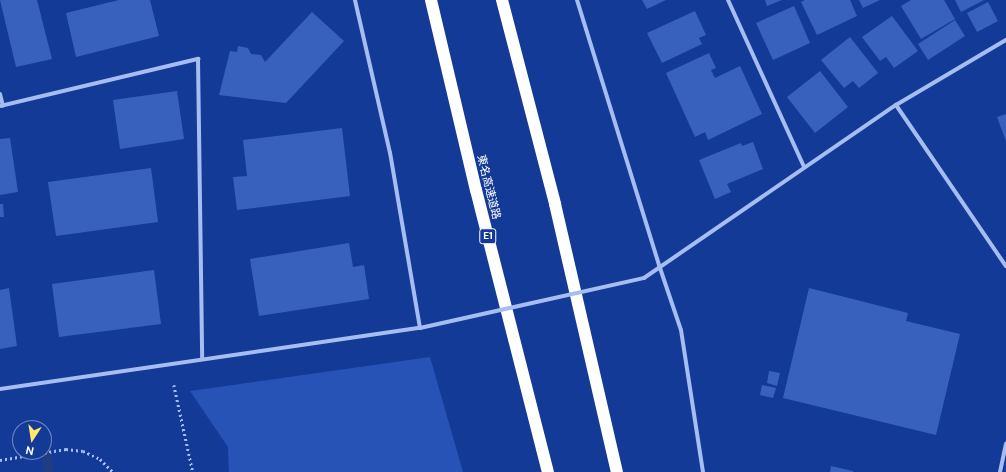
<!DOCTYPE html>
<meta charset="utf-8">
<style>
body{margin:0}
#map{position:relative;width:1006px;height:472px;overflow:hidden;background:#143a97;font-family:"DM Sans","Noto Sans JP",sans-serif}
div>[style]{position:absolute}
[style*='--x']{left:calc(var(--x)*1px);top:calc(var(--y)*1px);width:calc(var(--w)*1px);rotate:calc(var(--a)*1deg)}
.green>*{inset:0;background:#2753b6}
.water>*{inset:0;background:#203d84}
.building>*{inset:0;background:#3861bd}
.path>*{height:2.5px;margin-top:-1.25px;transform-origin:0;background:repeating-linear-gradient(90deg,#a6bdf2 0 2px,transparent 0 5px)}
.minor>*{height:4px;margin:-2px;padding:0 2px;transform-origin:2px;border-radius:2px;background:#a6bdf2}
.motorway>*{height:12px;margin:-6px;padding:0 6px;transform-origin:6px;border-radius:6px;background:#fff}
.minor-bridge>*{height:4px;margin:-2px;padding:0 2px;transform-origin:2px;border-radius:2px;background:#a6bdf2}
span{translate:-50% -50%;white-space:nowrap;text-align:center;line-height:1.15;-webkit-text-stroke:3px #143a97;paint-order:stroke}
.shield-label span{padding:1px 3px;background:#143a97;border:1px solid;border-radius:3px;-webkit-text-stroke-width:0}
.shield-label{font-size:10px;color:#fff;font-weight:700}
.street-label{font-size:11px;color:#fff}
.north{position:absolute;left:12px;top:420px;width:40px;height:40px;box-sizing:border-box;background:#143a97;border:1px solid #7289c1;border-radius:50%;rotate:192deg;font-size:11px;font-weight:700;line-height:16px;text-align:center;color:#fff}
.north::after{content:'';display:block;margin:auto;width:14px;height:18px;background:#ffe967;clip-path:polygon(50% 0,100% 100%,50% 72%,0 100%)}
</style>
<div id="map">
<div class="green">
<i style="clip-path:polygon(430px 357px,463px 472px,229px 472px,228px 447px,190px 391px)"></i>
</div>
<div class="water">
<i style="clip-path:polygon(48px 433px,54px 472px,44px 472px,41px 452px,44px 452px,44px 434px)"></i>
</div>
<div class="building">
<i style="clip-path:polygon(0 0,37px 0,52px 59px,16px 67px)"></i>
<i style="clip-path:polygon(119px 0,150px 0,159px 36px,76px 57px,66px 13px)"></i>
<i style="clip-path:polygon(642px 0,666px 0,647px 9px)"></i>
<i style="clip-path:polygon(765px 0,782px 0,767px 6px)"></i>
<i style="clip-path:polygon(805px 0,850px 0,857px 16px,817px 35px,801px 2px)"></i>
<i style="clip-path:polygon(859px 0,880px 0,863px 8px)"></i>
<i style="clip-path:polygon(911px 0,944px 0,955px 19px,921px 39px,901px 6px)"></i>
<i style="clip-path:polygon(955px 0,984px 0,961px 12px)"></i>
<i style="clip-path:polygon(988px 2px,998px 21px,977px 32px,967px 13px)"></i>
<i style="clip-path:polygon(794px 6px,810px 43px,773px 60px,756px 23px)"></i>
<i style="clip-path:polygon(695px 11px,706px 35px,699px 38px,702px 44px,662px 63px,647px 33px)"></i>
<i style="clip-path:polygon(312px 12px,344px 41px,286px 103px,219px 95px,230px 51px,237px 52px,238px 46px,248px 48px,251px 54px,261px 55px,265px 62px)"></i>
<i style="clip-path:polygon(892px 16px,918px 51px,894px 68px,886px 57px,880px 61px,862px 37px)"></i>
<i style="clip-path:polygon(955px 20px,965px 36px,928px 60px,918px 44px)"></i>
<i style="clip-path:polygon(850px 37px,878px 73px,859px 88px,853px 81px,844px 88px,821px 60px)"></i>
<i style="clip-path:polygon(709px 53px,716px 68px,711px 70px,715px 78px,740px 66px,762px 114px,708px 140px,705px 132px,695px 137px,666px 73px)"></i>
<i style="clip-path:polygon(820px 71px,848px 107px,815px 133px,787px 97px)"></i>
<i style="clip-path:polygon(177px 91px,184px 139px,120px 149px,113px 100px)"></i>
<i style="clip-path:polygon(1006px 114px,1006px 141px,997px 117px)"></i>
<i style="clip-path:polygon(342px 128px,350px 196px,237px 210px,233px 177px,247px 176px,243px 140px)"></i>
<i style="clip-path:polygon(10px 138px,18px 192px,0 195px,0 139px)"></i>
<i style="clip-path:polygon(753px 142px,763px 169px,727px 184px,731px 192px,715px 199px,699px 160px,741px 143px,742px 146px)"></i>
<i style="clip-path:polygon(151px 168px,158px 222px,56px 236px,48px 182px)"></i>
<i style="clip-path:polygon(0 204px,3px 204px,4px 217px,0 217px)"></i>
<i style="clip-path:polygon(349px 243px,353px 267px,364px 265px,369px 299px,259px 316px,250px 259px)"></i>
<i style="clip-path:polygon(154px 270px,161px 324px,59px 337px,52px 284px)"></i>
<i style="clip-path:polygon(9px 288px,17px 346px,0 349px,0 290px)"></i>
<i style="clip-path:polygon(809px 288px,908px 313px,906px 321px,960px 334px,936px 435px,783px 398px)"></i>
<i style="clip-path:polygon(769px 371px,780px 373px,777px 386px,767px 383px)"></i>
<i style="clip-path:polygon(762px 385px,776px 388px,773px 398px,760px 395px)"></i>
<i style="clip-path:polygon(831px 466px,853px 471px,853px 472px,830px 472px)"></i>
</div>
<div class="path">
<i style="--x:174;--y:385;--w:89;--a:77.7"></i>
<i style="--x:0;--y:460;--w:67;--a:-9.5"></i>
<i style="--x:66;--y:449;--w:17;--a:7"></i>
<i style="--x:83;--y:451;--w:19;--a:25"></i>
<i style="--x:100;--y:459;--w:18;--a:45"></i>
</div>
<div class="minor">
<i style="--x:577;--y:0;--w:281;--a:72.8"></i>
<i style="--x:660;--y:268;--w:65;--a:71.3"></i>
<i style="--x:681;--y:330;--w:144;--a:81.2"></i>
<i style="--x:728;--y:0;--w:183;--a:65.5"></i>
<i style="--x:0;--y:94;--w:12;--a:76"></i>
<i style="--x:896;--y:105;--w:195;--a:55.7"></i>
<i style="--x:0;--y:106;--w:204;--a:-13.4"></i>
<i style="--x:198;--y:59;--w:299;--a:89.2"></i>
<i style="--x:644;--y:278;--w:306;--a:-34.5"></i>
<i style="--x:896;--y:105;--w:128;--a:-30.6"></i>
<i style="--x:0;--y:389;--w:424;--a:-8.3"></i>
<i style="--x:420;--y:328;--w:178;--a:-99.7"></i>
<i style="--x:390;--y:153;--w:157;--a:-102.9"></i>
<i style="--x:1000;--y:472;--w:29;--a:-78"></i>
</div>
<div class="motorway">
<i style="--x:431;--y:0;--w:195;--a:76.7"></i>
<i style="--x:476;--y:190;--w:291;--a:75.7"></i>
<i style="--x:502;--y:0;--w:211;--a:75.4"></i>
<i style="--x:555;--y:204;--w:275;--a:77"></i>
</div>
<div class="minor-bridge">
<i style="--x:420;--y:328;--w:230;--a:-12.6"></i>
</div>
<div class="shield-label">
<span style="left:488px;top:236px">E1</span>
</div>
<div class="street-label">
<span style="left:489px;top:187px;rotate:76deg">東名高速道路</span>
</div>
<div class="north">N</div>
</div>
